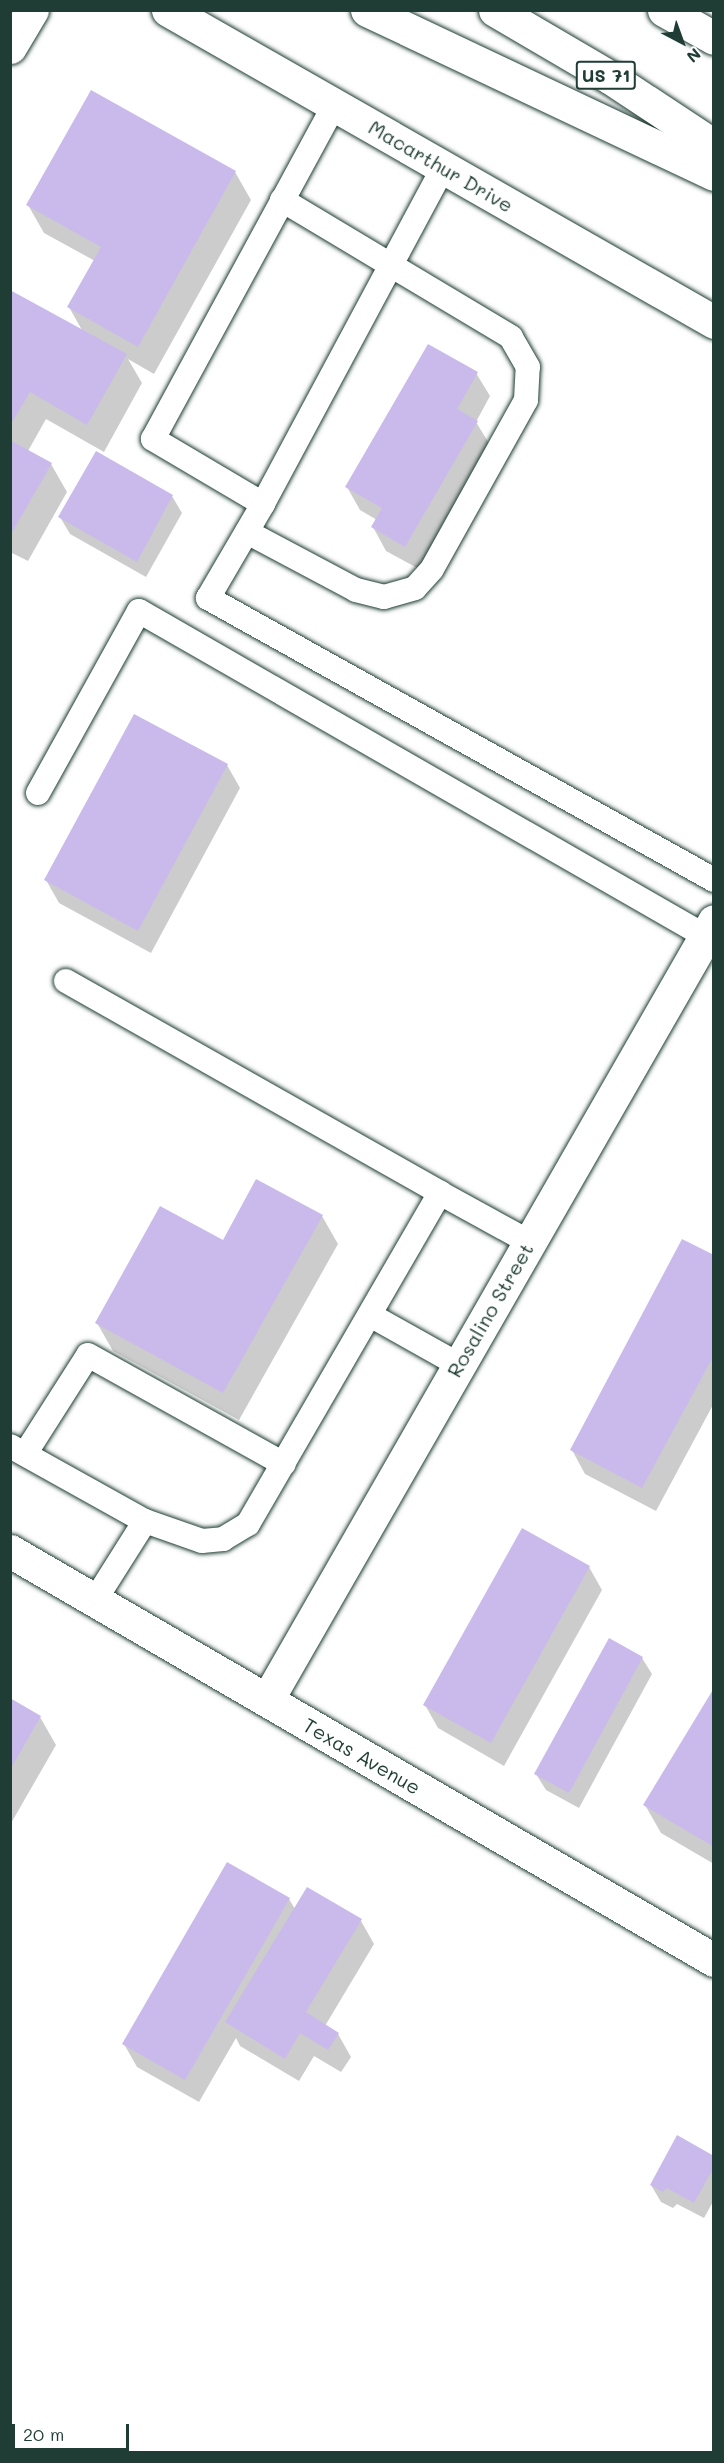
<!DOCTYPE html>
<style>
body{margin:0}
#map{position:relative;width:724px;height:2463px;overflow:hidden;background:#fff;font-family:Mali,sans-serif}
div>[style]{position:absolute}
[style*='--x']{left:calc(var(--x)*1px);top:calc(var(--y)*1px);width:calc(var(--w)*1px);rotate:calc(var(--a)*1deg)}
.shadow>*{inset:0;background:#0003}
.building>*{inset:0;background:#cabaeb}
.roads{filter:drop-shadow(0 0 2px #1f3d34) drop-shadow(0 0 2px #1f3d34)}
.service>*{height:24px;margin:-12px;padding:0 12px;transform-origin:12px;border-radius:12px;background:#fff}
.minor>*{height:33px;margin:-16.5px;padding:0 16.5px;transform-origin:16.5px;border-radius:16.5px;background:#fff}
.tertiary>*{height:33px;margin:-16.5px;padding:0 16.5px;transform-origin:16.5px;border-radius:16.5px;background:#fff}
.trunk>*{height:33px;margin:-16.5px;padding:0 16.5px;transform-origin:16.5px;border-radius:16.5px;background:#fff}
span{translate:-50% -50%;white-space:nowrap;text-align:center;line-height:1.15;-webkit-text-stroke:6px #fff;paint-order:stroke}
.shield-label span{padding:2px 4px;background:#fff;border:2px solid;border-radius:4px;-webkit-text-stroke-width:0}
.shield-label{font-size:18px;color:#1f3d34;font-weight:700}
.street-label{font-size:20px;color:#1f3d34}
.frame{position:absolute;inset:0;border:12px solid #1f3d34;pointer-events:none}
.north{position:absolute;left:652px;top:12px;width:60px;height:60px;-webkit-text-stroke:4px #fff;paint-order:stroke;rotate:139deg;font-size:16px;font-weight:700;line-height:24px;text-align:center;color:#1f3d34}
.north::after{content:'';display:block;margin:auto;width:21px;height:27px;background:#1f3d34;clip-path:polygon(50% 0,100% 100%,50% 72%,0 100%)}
.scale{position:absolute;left:12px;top:2424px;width:117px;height:27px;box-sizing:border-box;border:3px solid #1f3d34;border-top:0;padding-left:8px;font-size:18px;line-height:21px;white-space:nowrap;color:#1f3d34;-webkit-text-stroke:4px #fff;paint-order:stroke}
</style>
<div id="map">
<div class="shadow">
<i style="clip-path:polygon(91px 92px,235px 172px,251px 200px,154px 374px,128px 359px,142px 383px,104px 452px,46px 419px,28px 451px,51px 464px,67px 492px,28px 561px,10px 552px,10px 292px,83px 332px,69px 307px,95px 261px,44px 233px,28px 205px)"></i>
<i style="clip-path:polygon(476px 373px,490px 396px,476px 422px,490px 445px,419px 569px,386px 551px,373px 527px,377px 520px,360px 510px,347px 487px)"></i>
<i style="clip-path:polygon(172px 496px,182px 513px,146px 577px,70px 534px,60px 517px)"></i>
<i style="clip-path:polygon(227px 765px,240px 788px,151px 953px,59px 903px,46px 880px)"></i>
<i style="clip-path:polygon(322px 1216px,338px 1244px,239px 1420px,113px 1351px,97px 1323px,224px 1242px)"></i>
<i style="clip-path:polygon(714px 1257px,714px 1403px,656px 1511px,585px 1474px,572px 1450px)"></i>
<i style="clip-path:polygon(589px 1567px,602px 1590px,504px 1766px,438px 1728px,425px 1705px)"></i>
<i style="clip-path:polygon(642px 1658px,652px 1674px,579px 1808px,546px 1790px,536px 1774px)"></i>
<i style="clip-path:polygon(714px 1691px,714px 1864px,661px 1833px,645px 1805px)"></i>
<i style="clip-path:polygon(10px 1700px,40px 1717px,56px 1745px,10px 1825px)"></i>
<i style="clip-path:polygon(289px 1899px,295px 1909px,361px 1921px,374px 1944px,325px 2026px,338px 2034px,351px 2057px,341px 2072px,314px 2056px,299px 2081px,240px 2046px,236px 2038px,199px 2102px,137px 2067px,124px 2044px)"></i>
<i style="clip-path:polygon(714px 2157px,714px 2200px,704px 2218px,677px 2204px,673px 2208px,661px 2202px,651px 2185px)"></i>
</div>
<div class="building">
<i style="clip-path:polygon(91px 90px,236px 171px,138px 347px,67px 307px,101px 247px,26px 205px)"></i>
<i style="clip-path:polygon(10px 290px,127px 354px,87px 425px,30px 392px,10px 426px)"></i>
<i style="clip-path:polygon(428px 344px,478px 372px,457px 409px,478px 421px,405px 547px,371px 527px,382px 508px,345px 487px)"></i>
<i style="clip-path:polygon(10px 440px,52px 463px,10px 536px)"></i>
<i style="clip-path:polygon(96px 451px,173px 495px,137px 562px,58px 517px)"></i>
<i style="clip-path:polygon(134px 714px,228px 764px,138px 931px,44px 880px)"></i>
<i style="clip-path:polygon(256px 1179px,323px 1215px,223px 1393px,95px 1323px,160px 1206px,223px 1240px)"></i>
<i style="clip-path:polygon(682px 1239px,714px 1255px,714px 1355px,642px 1488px,570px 1450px)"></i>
<i style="clip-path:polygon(522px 1528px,590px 1566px,491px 1743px,423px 1705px)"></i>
<i style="clip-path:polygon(609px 1638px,643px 1657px,569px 1793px,534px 1774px)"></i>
<i style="clip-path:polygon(714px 1688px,714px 1847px,643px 1805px)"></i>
<i style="clip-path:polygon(10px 1698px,41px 1716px,10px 1770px)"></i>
<i style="clip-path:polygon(227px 1862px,290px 1898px,185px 2080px,122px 2044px)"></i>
<i style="clip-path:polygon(307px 1887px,362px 1919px,306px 2012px,339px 2033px,328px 2050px,300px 2033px,285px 2059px,225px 2022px)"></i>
<i style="clip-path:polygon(677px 2135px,714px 2156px,714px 2167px,694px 2203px,667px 2188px,663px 2192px,650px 2185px)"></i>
</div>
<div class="roads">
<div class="service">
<i style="--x:443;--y:168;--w:381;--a:118.2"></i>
<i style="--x:263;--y:504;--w:109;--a:120.3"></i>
<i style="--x:208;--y:598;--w:579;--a:29.13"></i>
<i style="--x:263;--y:504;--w:128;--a:-149.4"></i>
<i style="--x:153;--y:439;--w:380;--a:-61.5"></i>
<i style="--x:247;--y:532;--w:123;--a:28"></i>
<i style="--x:356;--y:590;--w:29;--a:14"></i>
<i style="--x:384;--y:597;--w:32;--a:-16"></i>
<i style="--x:415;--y:588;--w:25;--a:-48"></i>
<i style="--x:432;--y:569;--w:193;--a:-60.9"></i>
<i style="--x:526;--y:400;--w:33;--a:-87"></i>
<i style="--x:528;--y:367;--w:34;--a:-120"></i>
<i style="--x:511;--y:337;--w:267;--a:-149.1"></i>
<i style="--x:38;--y:793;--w:208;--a:-61"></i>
<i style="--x:139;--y:611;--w:653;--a:29.86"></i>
<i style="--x:66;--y:981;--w:430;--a:29.5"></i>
<i style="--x:370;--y:1315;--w:102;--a:29.3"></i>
<i style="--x:10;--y:1446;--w:154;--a:29.1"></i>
<i style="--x:145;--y:1521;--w:93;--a:122.3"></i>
<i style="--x:25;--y:1454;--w:117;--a:-57.5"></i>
<i style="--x:88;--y:1355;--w:224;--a:29.1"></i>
<i style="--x:145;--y:1521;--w:60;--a:19.3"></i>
<i style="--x:202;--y:1541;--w:21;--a:-5"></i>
<i style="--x:223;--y:1539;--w:29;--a:-31"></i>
<i style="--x:248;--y:1524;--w:383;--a:-59.9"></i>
<i style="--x:440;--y:1193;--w:102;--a:28.8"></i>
</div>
<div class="minor">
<i style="--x:168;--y:10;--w:629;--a:29.74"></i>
<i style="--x:10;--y:47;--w:43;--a:-59.3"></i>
<i style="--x:267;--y:1700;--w:898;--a:-60.15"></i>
</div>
<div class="tertiary">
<i style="--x:10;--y:1551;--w:814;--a:30.16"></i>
</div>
<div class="trunk">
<i style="--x:367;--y:10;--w:384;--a:25.3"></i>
<i style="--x:495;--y:10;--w:134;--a:30.4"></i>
<i style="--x:611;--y:78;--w:123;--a:33.4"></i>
<i style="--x:664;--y:10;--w:57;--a:29.2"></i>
</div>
</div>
<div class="shield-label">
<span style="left:606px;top:75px">US 71</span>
</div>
<div class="street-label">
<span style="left:441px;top:166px;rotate:30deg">Macarthur Drive</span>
<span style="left:490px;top:1310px;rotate:-60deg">Rosalino Street</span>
<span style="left:362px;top:1756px;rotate:30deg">Texas Avenue</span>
</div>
<div class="frame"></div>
<div class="north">N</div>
<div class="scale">20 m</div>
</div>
